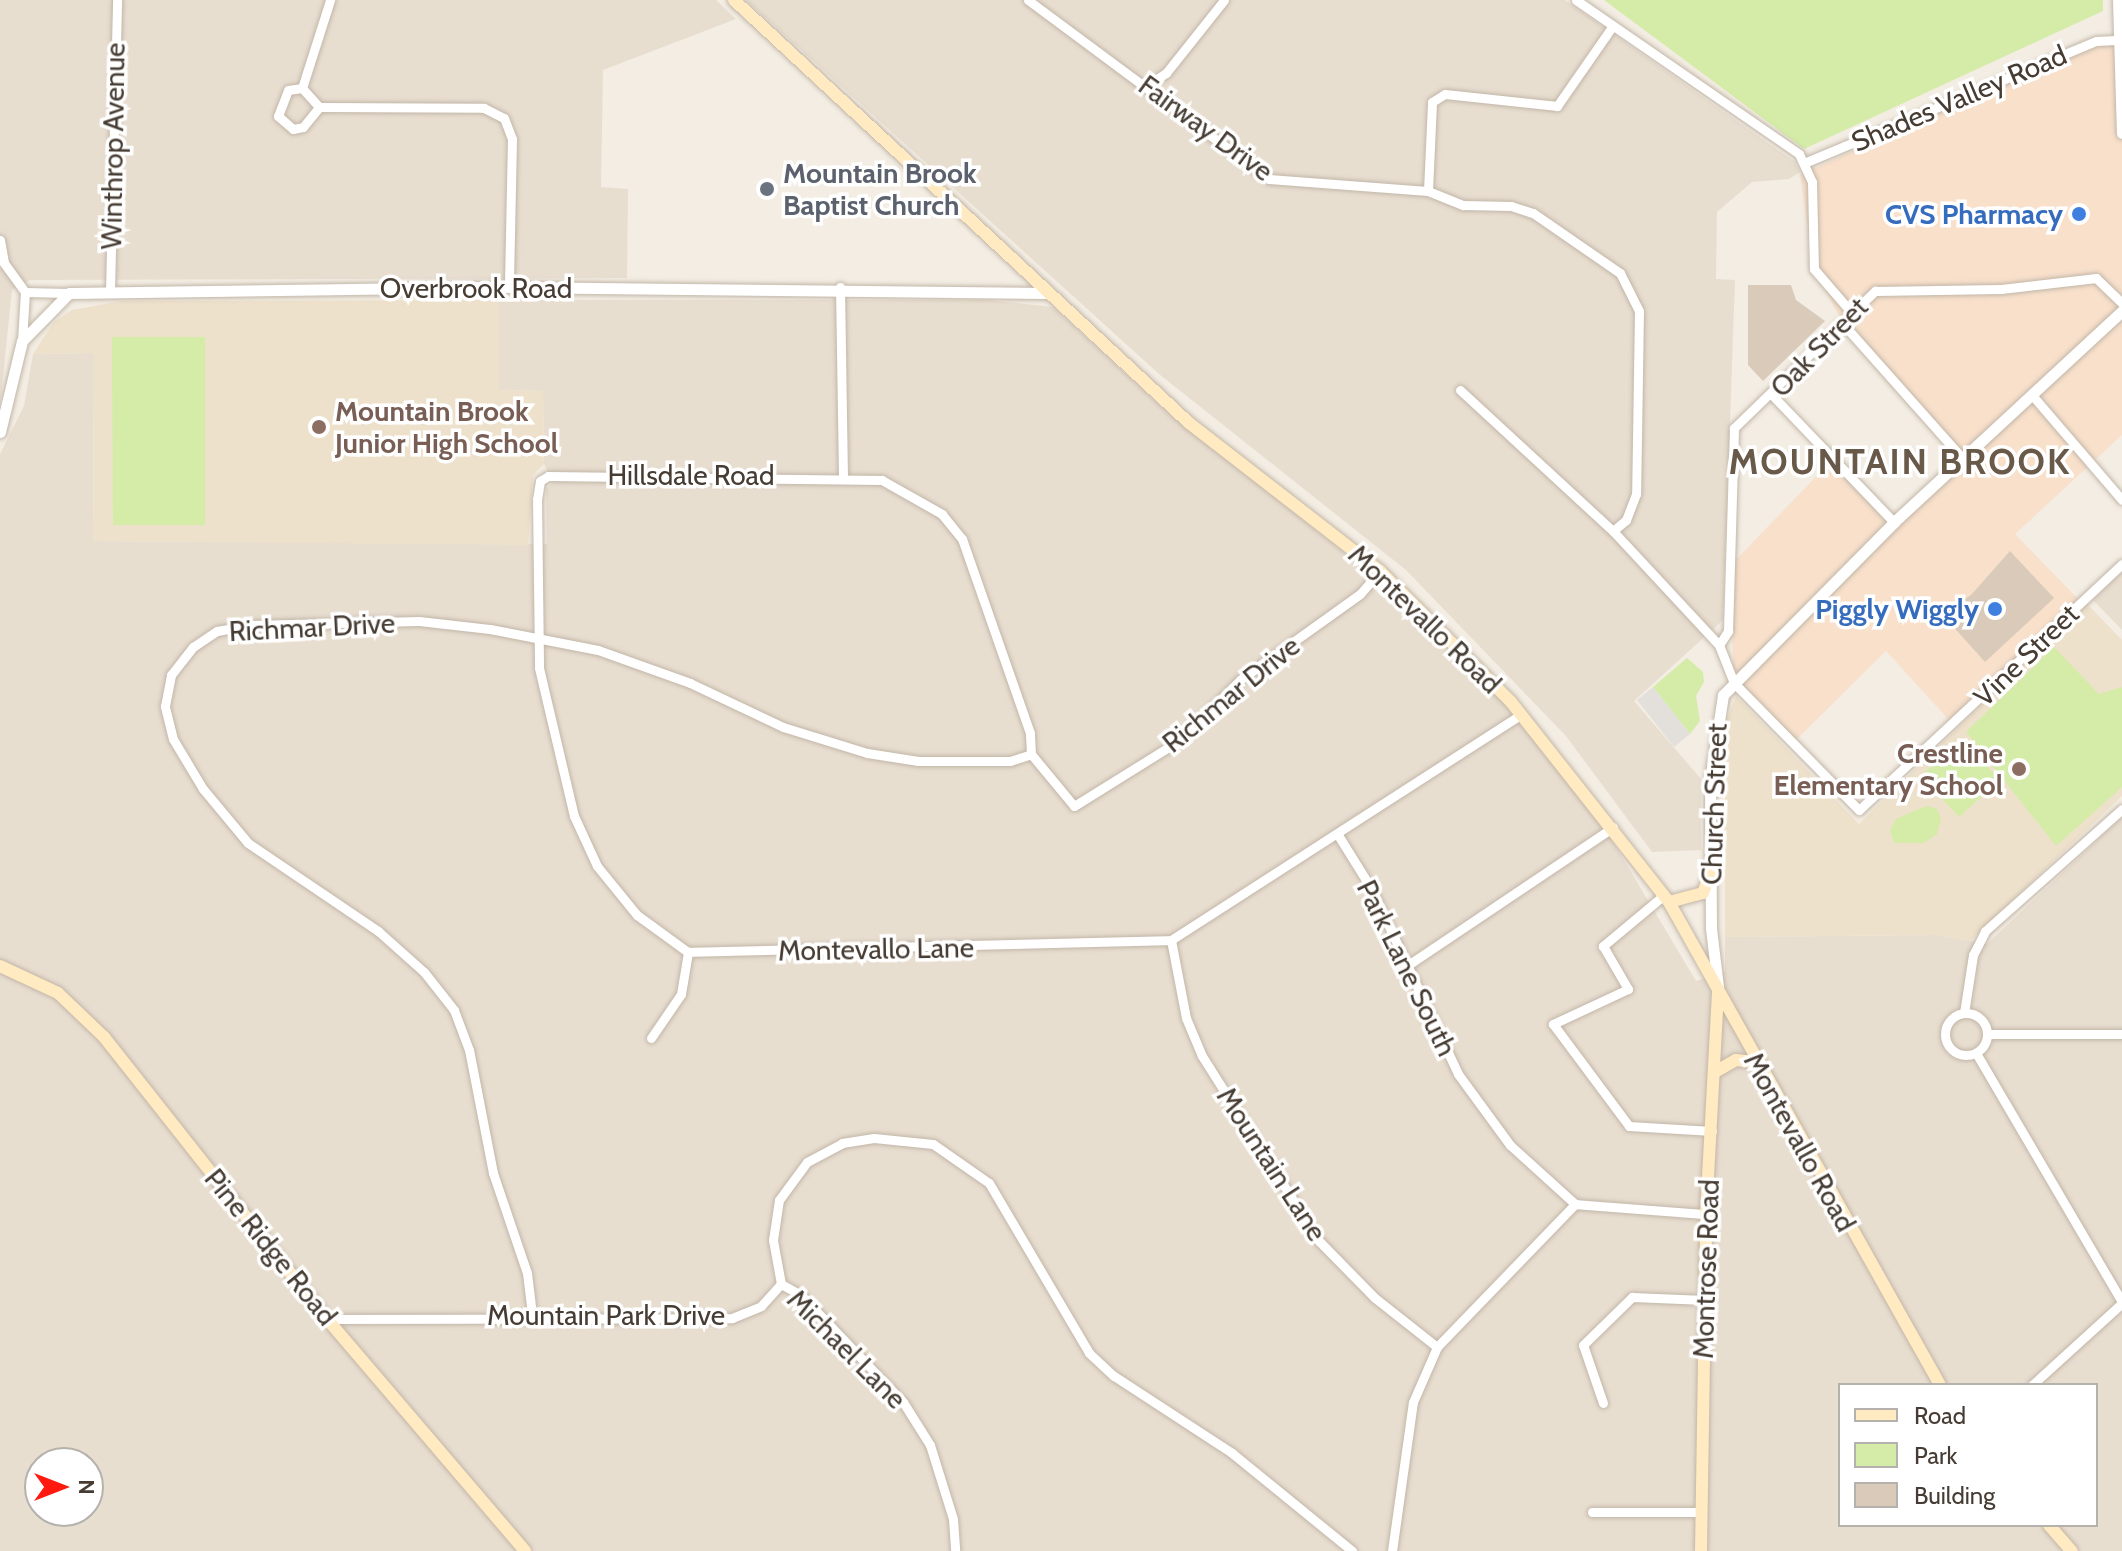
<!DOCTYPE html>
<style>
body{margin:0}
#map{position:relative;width:2122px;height:1551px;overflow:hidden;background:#f3ede3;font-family:Cabin,sans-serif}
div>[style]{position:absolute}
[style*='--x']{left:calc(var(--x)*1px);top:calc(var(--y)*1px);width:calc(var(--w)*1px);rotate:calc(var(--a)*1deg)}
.residential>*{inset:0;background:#e8ded0}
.commercial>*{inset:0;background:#f8e0cb}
.education>*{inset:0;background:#eee1cb}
.green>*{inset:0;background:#d4eca7}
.parking>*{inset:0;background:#e3e0dc}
.building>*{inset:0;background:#d9caba}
.roads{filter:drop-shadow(0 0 2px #c2b6a8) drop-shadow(0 0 2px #c2b6a8)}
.minor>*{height:9px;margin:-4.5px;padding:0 4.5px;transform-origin:4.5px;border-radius:4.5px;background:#fff}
.minor>.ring{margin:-4.5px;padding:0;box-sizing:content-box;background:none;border:9px solid #fff;border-radius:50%}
.tertiary>*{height:11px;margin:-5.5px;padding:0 5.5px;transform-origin:5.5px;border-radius:5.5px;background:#fff}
.secondary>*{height:12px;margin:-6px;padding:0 6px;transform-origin:6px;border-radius:6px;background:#ffeac1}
.dots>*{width:22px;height:22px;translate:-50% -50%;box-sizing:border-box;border:4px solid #fff;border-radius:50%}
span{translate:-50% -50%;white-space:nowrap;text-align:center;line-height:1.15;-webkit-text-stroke:7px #fff;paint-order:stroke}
.street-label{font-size:28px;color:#463c33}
.worship-label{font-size:28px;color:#5b616d;font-weight:700}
.left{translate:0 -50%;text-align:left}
.shop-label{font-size:28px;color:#366cbe;font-weight:700}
.right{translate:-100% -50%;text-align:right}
.education-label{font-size:28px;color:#785e54;font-weight:700}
.district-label{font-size:36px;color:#695949;font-weight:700;letter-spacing:2px}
.legend{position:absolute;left:1838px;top:1383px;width:260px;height:144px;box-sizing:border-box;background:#fff;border:2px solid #b5b1ad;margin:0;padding:10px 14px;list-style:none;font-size:24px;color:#463c33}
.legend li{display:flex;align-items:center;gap:16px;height:40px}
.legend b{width:40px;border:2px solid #b5b1ad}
.north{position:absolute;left:24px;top:1447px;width:80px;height:80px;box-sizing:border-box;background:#fff;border:2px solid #b5b1ad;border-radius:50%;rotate:90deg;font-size:22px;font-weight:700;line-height:32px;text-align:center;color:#463c33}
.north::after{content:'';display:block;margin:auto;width:28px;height:36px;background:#ff190e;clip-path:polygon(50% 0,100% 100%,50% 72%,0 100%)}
</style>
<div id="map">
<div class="residential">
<i style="clip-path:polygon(0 0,716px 0,736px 19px,603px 70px,601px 187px,628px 189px,627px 278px,30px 280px,12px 290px,0 406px)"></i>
<i style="clip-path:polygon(746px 0,1565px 0,1795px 162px,1800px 172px,1789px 179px,1752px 182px,1717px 212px,1716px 279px,1735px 280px,1723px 620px,1634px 701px,1701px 779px,1701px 850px,1652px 852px,1566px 736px,1406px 570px,1159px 374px)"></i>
<i style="clip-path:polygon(evenodd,499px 300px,988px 300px,1053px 307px,1172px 417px,1381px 581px,1468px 663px,1523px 723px,1613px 842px,1696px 981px,1725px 971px,1725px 937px,1937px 935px,1987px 944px,2122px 817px,2122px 1551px,0 1551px,0 454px,24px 406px,33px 354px,94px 353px,93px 541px,547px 544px,546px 489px,553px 483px,544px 464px,543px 391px,499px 390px,499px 300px,1840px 1385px,2096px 1385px,2096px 1525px,1840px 1525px,1840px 1385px,499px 300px,40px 1463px,88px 1463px,88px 1511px,40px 1511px,40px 1463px)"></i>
<i style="clip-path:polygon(2122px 572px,2122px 630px,2093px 600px)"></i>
</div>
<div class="commercial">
<i style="clip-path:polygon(2116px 40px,2122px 114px,2122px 435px,2015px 534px,2078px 599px,1949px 720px,1886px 651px,1792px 744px,1734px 683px,1730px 566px,1833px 459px,1894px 523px,1962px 458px,1844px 325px,1814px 269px,1800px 175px,2096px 41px)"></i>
</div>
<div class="education">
<i style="clip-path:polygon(499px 300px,499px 390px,543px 391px,544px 464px,533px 475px,528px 545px,93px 541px,94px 353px,33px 354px,54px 322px,72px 310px,122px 301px)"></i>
<i style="clip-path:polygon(2086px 603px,2122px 640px,2122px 796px,1970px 941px,1937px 935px,1725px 937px,1725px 725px,1736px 696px,1859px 824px)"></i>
</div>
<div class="green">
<i style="clip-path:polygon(1604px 0,2103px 0,2103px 11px,1804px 149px)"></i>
<i style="clip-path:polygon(112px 337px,205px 337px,205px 525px,113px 525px)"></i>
<i style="clip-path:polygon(2054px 647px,2099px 694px,2122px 687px,2122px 787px,2056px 846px,1966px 732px)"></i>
<i style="clip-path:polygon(1687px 658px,1703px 672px,1704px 682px,1696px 696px,1700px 721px,1690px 734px,1653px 687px)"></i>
<i style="clip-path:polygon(1962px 738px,2000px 780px,1959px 817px,1921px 776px)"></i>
<i style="clip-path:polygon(1926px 806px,1937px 809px,1941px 818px,1937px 834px,1924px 843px,1894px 843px,1890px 830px,1896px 819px)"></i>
</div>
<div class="parking">
<i style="clip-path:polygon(1653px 687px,1690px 734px,1674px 747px,1637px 700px)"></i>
</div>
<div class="building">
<i style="clip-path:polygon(1748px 285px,1791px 285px,1796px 300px,1825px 321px,1763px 381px,1748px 365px)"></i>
<i style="clip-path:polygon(2010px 551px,2054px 598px,1985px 662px,1942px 614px,1971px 595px)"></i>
</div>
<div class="roads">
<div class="minor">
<i style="--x:1028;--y:0;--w:300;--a:36.6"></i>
<i style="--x:1269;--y:179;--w:159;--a:4.3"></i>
<i style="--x:1428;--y:191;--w:38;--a:22"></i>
<i style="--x:1463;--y:205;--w:48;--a:1.2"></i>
<i style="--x:1511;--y:206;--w:23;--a:18"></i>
<i style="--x:1533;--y:213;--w:106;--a:34.6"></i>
<i style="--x:1620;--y:273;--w:42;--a:63.4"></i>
<i style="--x:1639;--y:311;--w:183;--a:90.9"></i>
<i style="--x:1636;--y:494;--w:28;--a:111"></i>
<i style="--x:1626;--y:520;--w:17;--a:140"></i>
<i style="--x:1576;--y:0;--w:271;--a:34.6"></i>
<i style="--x:1799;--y:154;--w:31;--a:65"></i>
<i style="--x:1812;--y:182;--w:87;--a:88.7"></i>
<i style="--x:1814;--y:269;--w:58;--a:49.2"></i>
<i style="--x:1148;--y:85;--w:22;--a:-34"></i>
<i style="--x:1166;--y:73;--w:93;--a:-51.5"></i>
<i style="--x:302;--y:88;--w:25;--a:48"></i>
<i style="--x:319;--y:107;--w:165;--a:0.3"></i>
<i style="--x:484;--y:108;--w:22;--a:27"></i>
<i style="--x:504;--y:118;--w:22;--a:69"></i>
<i style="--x:512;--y:139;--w:148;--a:91.2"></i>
<i style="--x:302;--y:88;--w:14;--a:172"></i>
<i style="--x:288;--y:90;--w:28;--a:111"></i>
<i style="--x:278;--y:116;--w:20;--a:41"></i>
<i style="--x:293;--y:129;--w:10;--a:-11"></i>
<i style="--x:303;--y:127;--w:26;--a:-51"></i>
<i style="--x:302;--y:88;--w:92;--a:-72.3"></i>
<i style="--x:1804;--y:163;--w:316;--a:-22.7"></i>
<i style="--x:2096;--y:41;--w:20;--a:-3"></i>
<i style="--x:1428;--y:191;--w:89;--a:-87.4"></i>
<i style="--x:1432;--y:102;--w:15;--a:-32"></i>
<i style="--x:1445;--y:94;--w:113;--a:6.1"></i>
<i style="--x:1557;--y:106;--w:96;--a:-55.2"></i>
<i style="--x:0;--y:240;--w:23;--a:80"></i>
<i style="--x:4;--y:263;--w:36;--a:54"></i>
<i style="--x:25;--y:292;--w:49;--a:93.5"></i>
<i style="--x:840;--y:287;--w:188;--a:89.1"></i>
<i style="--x:110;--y:291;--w:291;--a:-88.6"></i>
<i style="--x:25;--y:292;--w:44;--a:1.3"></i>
<i style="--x:1844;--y:325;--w:178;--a:48.4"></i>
<i style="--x:1460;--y:390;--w:208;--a:42.7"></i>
<i style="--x:1613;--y:531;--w:156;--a:47.1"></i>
<i style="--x:1719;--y:645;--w:41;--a:68.5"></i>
<i style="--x:1734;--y:683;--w:178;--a:45.5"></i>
<i style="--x:1859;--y:810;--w:360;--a:-43.1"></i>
<i style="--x:2032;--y:395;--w:138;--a:49.4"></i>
<i style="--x:1773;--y:396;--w:175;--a:46.2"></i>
<i style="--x:1380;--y:571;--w:30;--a:131"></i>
<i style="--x:1360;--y:594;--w:148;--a:144.4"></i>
<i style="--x:1240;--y:680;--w:85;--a:135"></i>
<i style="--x:1180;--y:740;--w:125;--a:148.1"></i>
<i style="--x:1074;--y:806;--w:67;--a:-129.6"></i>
<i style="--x:1031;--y:754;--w:21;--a:-93"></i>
<i style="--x:1030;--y:733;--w:206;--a:-109.3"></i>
<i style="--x:962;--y:539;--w:32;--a:-129"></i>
<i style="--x:942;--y:514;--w:69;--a:-150.5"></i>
<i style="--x:882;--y:480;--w:334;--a:-179.3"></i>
<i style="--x:548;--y:476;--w:9;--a:148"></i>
<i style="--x:540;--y:481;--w:18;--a:99"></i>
<i style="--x:537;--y:499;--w:169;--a:89.3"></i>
<i style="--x:539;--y:668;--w:152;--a:76.7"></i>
<i style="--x:574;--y:816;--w:55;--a:65.3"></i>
<i style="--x:597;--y:866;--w:63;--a:50.8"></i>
<i style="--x:637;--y:915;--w:63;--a:36"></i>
<i style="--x:688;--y:952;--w:483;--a:-1.4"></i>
<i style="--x:1171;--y:940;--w:414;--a:-32.8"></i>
<i style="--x:1719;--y:645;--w:17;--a:-57"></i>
<i style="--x:1728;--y:631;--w:203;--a:-88.3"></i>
<i style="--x:1734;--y:428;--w:197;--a:-44.2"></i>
<i style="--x:1875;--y:291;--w:126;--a:-0.9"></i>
<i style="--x:2001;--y:289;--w:96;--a:-6.6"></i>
<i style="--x:2096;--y:278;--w:36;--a:44"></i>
<i style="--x:1338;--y:835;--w:62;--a:58.1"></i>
<i style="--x:1371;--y:888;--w:205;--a:64.9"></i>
<i style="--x:1458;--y:1074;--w:88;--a:53.8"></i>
<i style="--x:1510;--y:1145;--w:88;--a:42.2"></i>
<i style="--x:1664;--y:895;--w:80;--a:140.1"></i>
<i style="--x:1603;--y:946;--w:50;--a:59.8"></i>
<i style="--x:1628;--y:989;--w:83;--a:155"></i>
<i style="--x:1553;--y:1024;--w:127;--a:53.3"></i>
<i style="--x:1629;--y:1126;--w:83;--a:3.4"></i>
<i style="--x:1171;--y:940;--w:79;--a:79.1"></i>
<i style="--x:1186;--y:1018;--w:41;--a:67.2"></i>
<i style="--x:1202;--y:1056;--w:219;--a:57.7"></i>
<i style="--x:1319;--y:1241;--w:80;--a:45.5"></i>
<i style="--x:1375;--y:1298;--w:79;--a:38.3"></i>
<i style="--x:1408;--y:965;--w:247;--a:-33.9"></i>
<i class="ring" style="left:1945px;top:1013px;width:33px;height:33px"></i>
<i style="--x:1964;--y:1013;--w:59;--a:-81.2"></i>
<i style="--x:1973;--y:955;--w:27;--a:-63"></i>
<i style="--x:1985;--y:931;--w:183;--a:-41.7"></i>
<i style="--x:1987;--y:1034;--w:135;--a:0"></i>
<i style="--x:651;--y:1038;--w:53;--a:-55.7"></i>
<i style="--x:681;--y:994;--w:43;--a:-80.5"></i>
<i style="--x:1976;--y:1053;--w:289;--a:59.6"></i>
<i style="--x:1575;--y:1204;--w:131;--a:4.4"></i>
<i style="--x:781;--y:1284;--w:23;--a:29"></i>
<i style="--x:801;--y:1295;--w:148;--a:46.4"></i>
<i style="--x:903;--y:1402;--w:51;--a:57.9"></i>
<i style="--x:930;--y:1445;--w:77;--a:72.7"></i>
<i style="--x:953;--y:1519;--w:32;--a:86"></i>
<i style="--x:532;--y:1314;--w:41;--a:-97"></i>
<i style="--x:527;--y:1273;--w:106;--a:-108.8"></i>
<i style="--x:493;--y:1173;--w:125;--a:-101"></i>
<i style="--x:469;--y:1050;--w:43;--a:-110.6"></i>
<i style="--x:454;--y:1010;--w:48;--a:-128.3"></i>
<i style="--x:424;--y:972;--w:62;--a:-138.3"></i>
<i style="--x:378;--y:931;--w:157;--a:-145.9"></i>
<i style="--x:248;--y:843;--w:70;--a:-129.8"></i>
<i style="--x:203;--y:789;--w:58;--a:-121"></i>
<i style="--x:173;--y:739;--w:34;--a:-104"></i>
<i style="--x:165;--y:706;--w:32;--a:-79"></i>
<i style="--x:171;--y:675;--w:36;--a:-52"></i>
<i style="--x:193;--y:647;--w:29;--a:-34"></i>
<i style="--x:217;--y:631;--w:35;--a:-10"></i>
<i style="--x:251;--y:625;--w:168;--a:-1.4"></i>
<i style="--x:419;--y:621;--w:71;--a:6.4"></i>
<i style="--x:490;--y:629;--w:110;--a:11"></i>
<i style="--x:598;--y:650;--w:98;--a:19.7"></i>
<i style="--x:690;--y:683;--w:103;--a:25.3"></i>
<i style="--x:783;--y:727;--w:88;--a:17.2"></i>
<i style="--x:867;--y:753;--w:52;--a:8.9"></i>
<i style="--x:918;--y:761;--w:92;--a:0"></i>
<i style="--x:1010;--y:761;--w:22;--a:-18"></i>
<i style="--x:327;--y:1319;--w:405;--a:-0.1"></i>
<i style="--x:732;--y:1318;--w:31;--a:-22"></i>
<i style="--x:761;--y:1306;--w:30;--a:-48"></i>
<i style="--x:781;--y:1284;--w:45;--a:-100.3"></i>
<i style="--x:773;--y:1240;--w:40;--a:-81.5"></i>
<i style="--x:779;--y:1200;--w:47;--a:-53.6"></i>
<i style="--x:807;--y:1162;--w:40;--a:-28"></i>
<i style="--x:842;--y:1143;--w:32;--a:-9"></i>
<i style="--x:874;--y:1138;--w:59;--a:5.8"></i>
<i style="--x:933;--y:1144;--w:68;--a:34.9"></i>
<i style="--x:989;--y:1183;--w:197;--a:59.5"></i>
<i style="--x:1089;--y:1353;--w:34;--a:43"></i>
<i style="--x:1114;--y:1376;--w:141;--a:33.1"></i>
<i style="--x:1232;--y:1453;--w:155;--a:39.2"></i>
<i style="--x:2032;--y:1385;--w:122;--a:-42.3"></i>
<i style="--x:1603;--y:1403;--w:61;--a:-109"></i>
<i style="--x:1583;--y:1345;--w:69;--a:-44.4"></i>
<i style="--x:1632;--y:1297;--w:73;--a:2.4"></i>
<i style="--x:1592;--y:1512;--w:106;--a:0"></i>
<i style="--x:1392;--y:1551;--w:150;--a:-82"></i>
<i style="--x:1413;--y:1402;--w:60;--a:-66.4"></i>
<i style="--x:1437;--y:1347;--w:199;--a:-46"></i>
</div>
<div class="tertiary">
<i style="--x:2118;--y:0;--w:133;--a:88.3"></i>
<i style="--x:0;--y:432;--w:94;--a:-76.4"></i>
<i style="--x:22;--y:341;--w:67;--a:-45.6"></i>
<i style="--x:69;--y:293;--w:440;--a:-0.8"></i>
<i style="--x:509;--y:287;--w:537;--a:0.64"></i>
<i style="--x:1718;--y:987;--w:59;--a:-96.8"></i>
<i style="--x:1711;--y:928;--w:148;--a:-90.4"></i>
<i style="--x:1710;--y:780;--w:86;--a:-81.3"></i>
<i style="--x:1723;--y:695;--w:243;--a:-45.3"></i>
<i style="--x:1894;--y:522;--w:311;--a:-42.8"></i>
</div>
<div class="secondary">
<i style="--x:734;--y:0;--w:621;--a:42.91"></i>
<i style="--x:1189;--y:423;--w:242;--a:37.8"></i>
<i style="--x:1380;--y:571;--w:185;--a:45"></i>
<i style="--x:1511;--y:702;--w:255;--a:51.7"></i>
<i style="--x:1669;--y:902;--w:554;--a:60.7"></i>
<i style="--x:1669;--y:902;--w:35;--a:-15"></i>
<i style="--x:1703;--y:893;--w:20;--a:-70"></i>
<i style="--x:0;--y:966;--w:64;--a:25"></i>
<i style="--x:58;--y:993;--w:64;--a:43.7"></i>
<i style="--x:104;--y:1037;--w:360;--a:51.7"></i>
<i style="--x:327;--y:1319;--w:305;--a:49.5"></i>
<i style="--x:1715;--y:1072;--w:24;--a:-30"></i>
<i style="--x:1736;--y:1060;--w:19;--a:6"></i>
<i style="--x:2049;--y:1525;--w:35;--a:49"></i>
<i style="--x:1701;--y:1551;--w:337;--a:-89.1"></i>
<i style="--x:1706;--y:1214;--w:224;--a:-86.9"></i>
</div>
</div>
<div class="dots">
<i style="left:767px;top:189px;background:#6b7280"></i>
<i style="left:2079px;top:214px;background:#3f7fe0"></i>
<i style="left:319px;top:427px;background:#8d6e63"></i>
<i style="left:1995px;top:609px;background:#3f7fe0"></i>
<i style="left:2019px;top:769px;background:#8d6e63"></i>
</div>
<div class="street-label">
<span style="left:1959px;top:98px;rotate:-23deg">Shades Valley Road</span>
<span style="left:1206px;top:128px;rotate:36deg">Fairway Drive</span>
<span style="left:113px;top:146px;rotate:-89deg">Winthrop Avenue</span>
<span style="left:476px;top:288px">Overbrook Road</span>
<span style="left:1819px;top:347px;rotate:-46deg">Oak Street</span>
<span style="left:691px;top:475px">Hillsdale Road</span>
<span style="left:1425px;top:619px;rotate:44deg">Montevallo Road</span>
<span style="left:312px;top:627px;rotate:-3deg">Richmar Drive</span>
<span style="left:2026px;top:655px;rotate:-44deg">Vine Street</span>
<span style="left:1231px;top:694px;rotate:-39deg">Richmar Drive</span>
<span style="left:1714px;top:804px;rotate:-88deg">Church Street</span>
<span style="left:876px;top:949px;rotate:-1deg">Montevallo Lane</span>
<span style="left:1407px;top:968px;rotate:64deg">Park Lane South</span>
<span style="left:1800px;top:1142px;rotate:61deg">Montevallo Road</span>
<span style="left:1272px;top:1164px;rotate:57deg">Mountain Lane</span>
<span style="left:271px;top:1247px;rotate:51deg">Pine Ridge Road</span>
<span style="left:1706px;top:1269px;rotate:-88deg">Montrose Road</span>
<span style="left:606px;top:1315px">Mountain Park Drive</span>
<span style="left:847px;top:1349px;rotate:45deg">Michael Lane</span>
</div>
<div class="worship-label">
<span class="left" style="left:783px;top:189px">Mountain Brook<br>Baptist Church</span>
</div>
<div class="shop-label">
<span class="right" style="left:2063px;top:214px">CVS Pharmacy</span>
<span class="right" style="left:1979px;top:609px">Piggly Wiggly</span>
</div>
<div class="education-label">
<span class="left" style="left:335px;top:427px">Mountain Brook<br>Junior High School</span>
<span class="right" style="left:2003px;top:769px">Crestline<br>Elementary School</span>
</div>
<div class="district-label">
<span style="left:1900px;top:462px">MOUNTAIN BROOK</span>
</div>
<ul class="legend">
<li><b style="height:10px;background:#ffeac1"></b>Road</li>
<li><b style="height:22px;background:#d4eca7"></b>Park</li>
<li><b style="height:22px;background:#d9caba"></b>Building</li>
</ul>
<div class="north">N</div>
</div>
